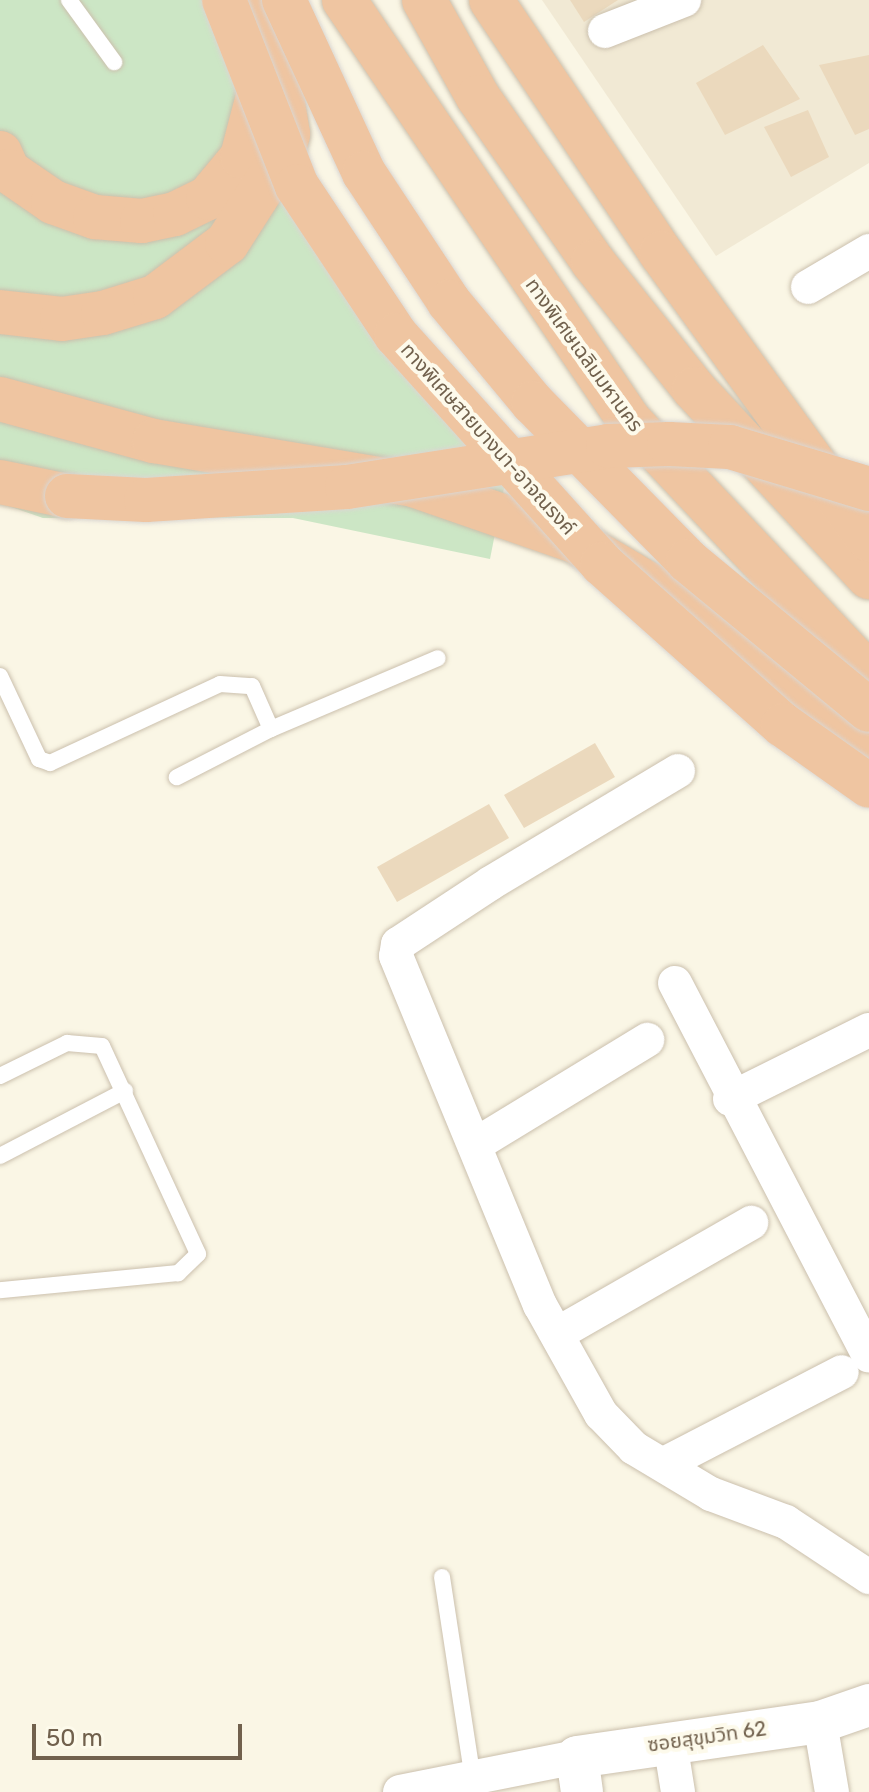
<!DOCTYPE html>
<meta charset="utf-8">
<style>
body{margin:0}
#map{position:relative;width:869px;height:1792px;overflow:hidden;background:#faf6e5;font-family:Rubik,"Noto Sans Thai",sans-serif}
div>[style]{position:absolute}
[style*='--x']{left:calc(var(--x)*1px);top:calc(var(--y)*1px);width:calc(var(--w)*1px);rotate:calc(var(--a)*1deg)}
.residential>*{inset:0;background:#f1e9d4}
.green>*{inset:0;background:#cce6c5}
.building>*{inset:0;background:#ebd9bd}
.roads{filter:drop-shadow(0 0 2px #cbc0ad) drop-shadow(0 0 2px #cbc0ad)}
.service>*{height:16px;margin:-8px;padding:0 8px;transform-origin:8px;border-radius:8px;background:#fff}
.minor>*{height:34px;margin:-17px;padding:0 17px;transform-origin:17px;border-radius:17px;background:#fff}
.tertiary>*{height:42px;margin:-21px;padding:0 21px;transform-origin:21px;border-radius:21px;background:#fff}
.motorway>*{height:44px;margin:-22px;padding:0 22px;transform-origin:22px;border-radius:22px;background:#efc5a1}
.bridges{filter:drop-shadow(0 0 2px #dad6d1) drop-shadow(0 0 2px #dad6d1)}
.motorway-bridge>*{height:44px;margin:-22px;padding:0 22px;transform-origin:22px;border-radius:22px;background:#efc5a1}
span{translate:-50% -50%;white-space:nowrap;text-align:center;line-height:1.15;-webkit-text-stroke:8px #fdfaeb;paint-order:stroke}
.street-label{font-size:20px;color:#71614d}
.scale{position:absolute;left:32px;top:1724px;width:210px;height:36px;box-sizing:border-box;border:4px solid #71614d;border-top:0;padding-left:10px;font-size:24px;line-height:28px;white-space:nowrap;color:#71614d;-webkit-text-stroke:6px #fdfaeb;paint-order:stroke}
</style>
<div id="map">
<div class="residential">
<i style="clip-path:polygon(542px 0,869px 0,869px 163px,716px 256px)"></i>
</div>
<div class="green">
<i style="clip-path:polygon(0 0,202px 0,312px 248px,508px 468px,490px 559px,293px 518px,43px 518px,0 503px)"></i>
</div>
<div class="building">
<i style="clip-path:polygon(570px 0,618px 0,584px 22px)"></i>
<i style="clip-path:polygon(763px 45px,800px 99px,725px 135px,696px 83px)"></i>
<i style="clip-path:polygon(869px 55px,869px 129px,855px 135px,819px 65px)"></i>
<i style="clip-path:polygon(808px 110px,829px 157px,791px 177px,764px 127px)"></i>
<i style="clip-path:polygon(595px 743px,615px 777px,524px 828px,504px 795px)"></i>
<i style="clip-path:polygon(489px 804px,509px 838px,397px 902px,377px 867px)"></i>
</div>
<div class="roads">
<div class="service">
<i style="--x:69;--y:0;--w:77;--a:54"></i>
<i style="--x:0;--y:676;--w:92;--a:64.8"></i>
<i style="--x:39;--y:759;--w:12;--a:20"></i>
<i style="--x:50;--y:763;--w:187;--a:-24.9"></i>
<i style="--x:220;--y:684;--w:32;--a:4"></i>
<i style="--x:252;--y:686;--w:47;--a:66.2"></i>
<i style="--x:271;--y:729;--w:106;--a:152.9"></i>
<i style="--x:271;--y:729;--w:181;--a:-23"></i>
<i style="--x:0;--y:1076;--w:75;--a:-26.2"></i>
<i style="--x:67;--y:1043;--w:35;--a:5"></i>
<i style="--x:102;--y:1046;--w:229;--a:65.2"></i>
<i style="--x:198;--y:1254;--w:28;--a:136"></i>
<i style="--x:178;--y:1273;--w:179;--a:174.5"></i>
<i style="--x:0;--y:1156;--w:141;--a:-27.5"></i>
<i style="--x:442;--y:1577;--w:204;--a:81.3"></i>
</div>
<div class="minor">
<i style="--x:605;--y:31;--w:85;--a:-21.4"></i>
<i style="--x:808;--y:287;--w:71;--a:-30.5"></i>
<i style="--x:678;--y:771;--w:218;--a:149.1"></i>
<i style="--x:491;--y:883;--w:111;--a:146.7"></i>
<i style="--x:398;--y:944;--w:12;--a:99"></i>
<i style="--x:396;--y:956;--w:378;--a:67.6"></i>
<i style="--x:540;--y:1305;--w:125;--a:60.8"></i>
<i style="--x:601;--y:1414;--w:47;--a:45.9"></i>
<i style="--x:634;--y:1448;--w:90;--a:30.9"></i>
<i style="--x:711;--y:1494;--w:80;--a:20.5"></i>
<i style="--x:786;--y:1522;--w:100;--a:33.5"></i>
<i style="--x:675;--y:983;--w:420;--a:62.5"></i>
<i style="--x:730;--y:1099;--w:155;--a:-26.4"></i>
<i style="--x:475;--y:1145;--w:202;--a:-31.4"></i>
<i style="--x:557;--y:1334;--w:224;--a:-29.8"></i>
<i style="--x:664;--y:1464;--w:200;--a:-27.3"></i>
<i style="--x:820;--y:1722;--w:71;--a:80.3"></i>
<i style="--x:670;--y:1742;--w:51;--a:80.9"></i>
<i style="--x:400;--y:1792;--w:180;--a:-11.2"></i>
</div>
<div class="tertiary">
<i style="--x:582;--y:1792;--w:35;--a:-98"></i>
<i style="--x:577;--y:1757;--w:246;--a:-8.2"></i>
<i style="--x:820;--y:1722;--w:52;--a:-19.1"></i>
</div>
<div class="motorway">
<i style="--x:344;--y:0;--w:508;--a:55.84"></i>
<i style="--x:629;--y:420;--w:350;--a:46.7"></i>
<i style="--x:424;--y:0;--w:111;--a:60.9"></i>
<i style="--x:478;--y:97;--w:201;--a:55.1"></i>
<i style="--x:593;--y:262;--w:162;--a:51.5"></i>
<i style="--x:694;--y:389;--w:257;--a:47.1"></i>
<i style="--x:491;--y:0;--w:305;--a:56.1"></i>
<i style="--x:661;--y:253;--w:354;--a:54"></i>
<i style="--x:0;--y:153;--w:20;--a:66"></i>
<i style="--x:8;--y:171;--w:55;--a:34.6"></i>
<i style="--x:53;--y:202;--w:45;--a:19.7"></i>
<i style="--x:95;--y:217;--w:47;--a:4.9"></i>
<i style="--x:142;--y:221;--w:34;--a:-12"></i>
<i style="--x:175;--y:214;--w:37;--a:-26"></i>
<i style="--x:208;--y:198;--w:53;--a:-50.3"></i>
<i style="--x:242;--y:157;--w:87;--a:-75.3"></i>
<i style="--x:0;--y:312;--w:62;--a:6.4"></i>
<i style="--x:62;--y:319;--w:41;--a:-8.3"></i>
<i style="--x:103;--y:313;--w:54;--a:-17.1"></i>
<i style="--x:155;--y:297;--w:90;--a:-36.9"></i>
<i style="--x:227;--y:243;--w:100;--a:-57.3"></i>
<i style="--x:281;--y:159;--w:26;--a:-74"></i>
<i style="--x:288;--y:134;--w:75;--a:-99.2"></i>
<i style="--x:276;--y:60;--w:64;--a:-109.3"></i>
<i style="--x:0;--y:399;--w:160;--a:15.3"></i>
<i style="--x:154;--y:441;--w:263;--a:9.6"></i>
<i style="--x:413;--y:485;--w:171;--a:19.1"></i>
<i style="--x:575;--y:541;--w:99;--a:30.5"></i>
<i style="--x:660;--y:591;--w:267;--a:38.5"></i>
<i style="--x:0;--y:482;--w:68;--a:11.8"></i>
</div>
</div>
<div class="bridges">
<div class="motorway-bridge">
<i style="--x:224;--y:0;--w:200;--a:68.6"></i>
<i style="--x:297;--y:186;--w:179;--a:56.4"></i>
<i style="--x:396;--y:335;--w:308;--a:48"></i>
<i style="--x:602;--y:564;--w:242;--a:41.7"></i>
<i style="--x:783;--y:725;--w:105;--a:35.3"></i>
<i style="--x:284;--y:0;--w:191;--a:65.2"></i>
<i style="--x:364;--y:173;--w:154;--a:56.6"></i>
<i style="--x:449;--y:302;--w:131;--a:50.3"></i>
<i style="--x:533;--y:403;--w:221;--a:45.5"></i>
<i style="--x:688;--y:561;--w:234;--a:39.5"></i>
<i style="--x:67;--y:496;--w:79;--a:2.9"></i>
<i style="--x:146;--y:500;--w:201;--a:-3.7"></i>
<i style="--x:347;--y:487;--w:264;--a:-8.9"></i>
<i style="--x:608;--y:446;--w:61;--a:-1.9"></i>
<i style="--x:669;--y:444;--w:61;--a:2.8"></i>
<i style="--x:730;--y:447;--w:145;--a:16.8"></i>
</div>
</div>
<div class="street-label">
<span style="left:584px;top:355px;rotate:54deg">ทางพิเศษเฉลิมมหานคร</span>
<span style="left:488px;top:439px;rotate:48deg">ทางพิเศษสายบางนา-อาจณรงค์</span>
<span style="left:707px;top:1737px;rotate:-8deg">ซอยสุขุมวิท 62</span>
</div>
<div class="scale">50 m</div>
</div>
